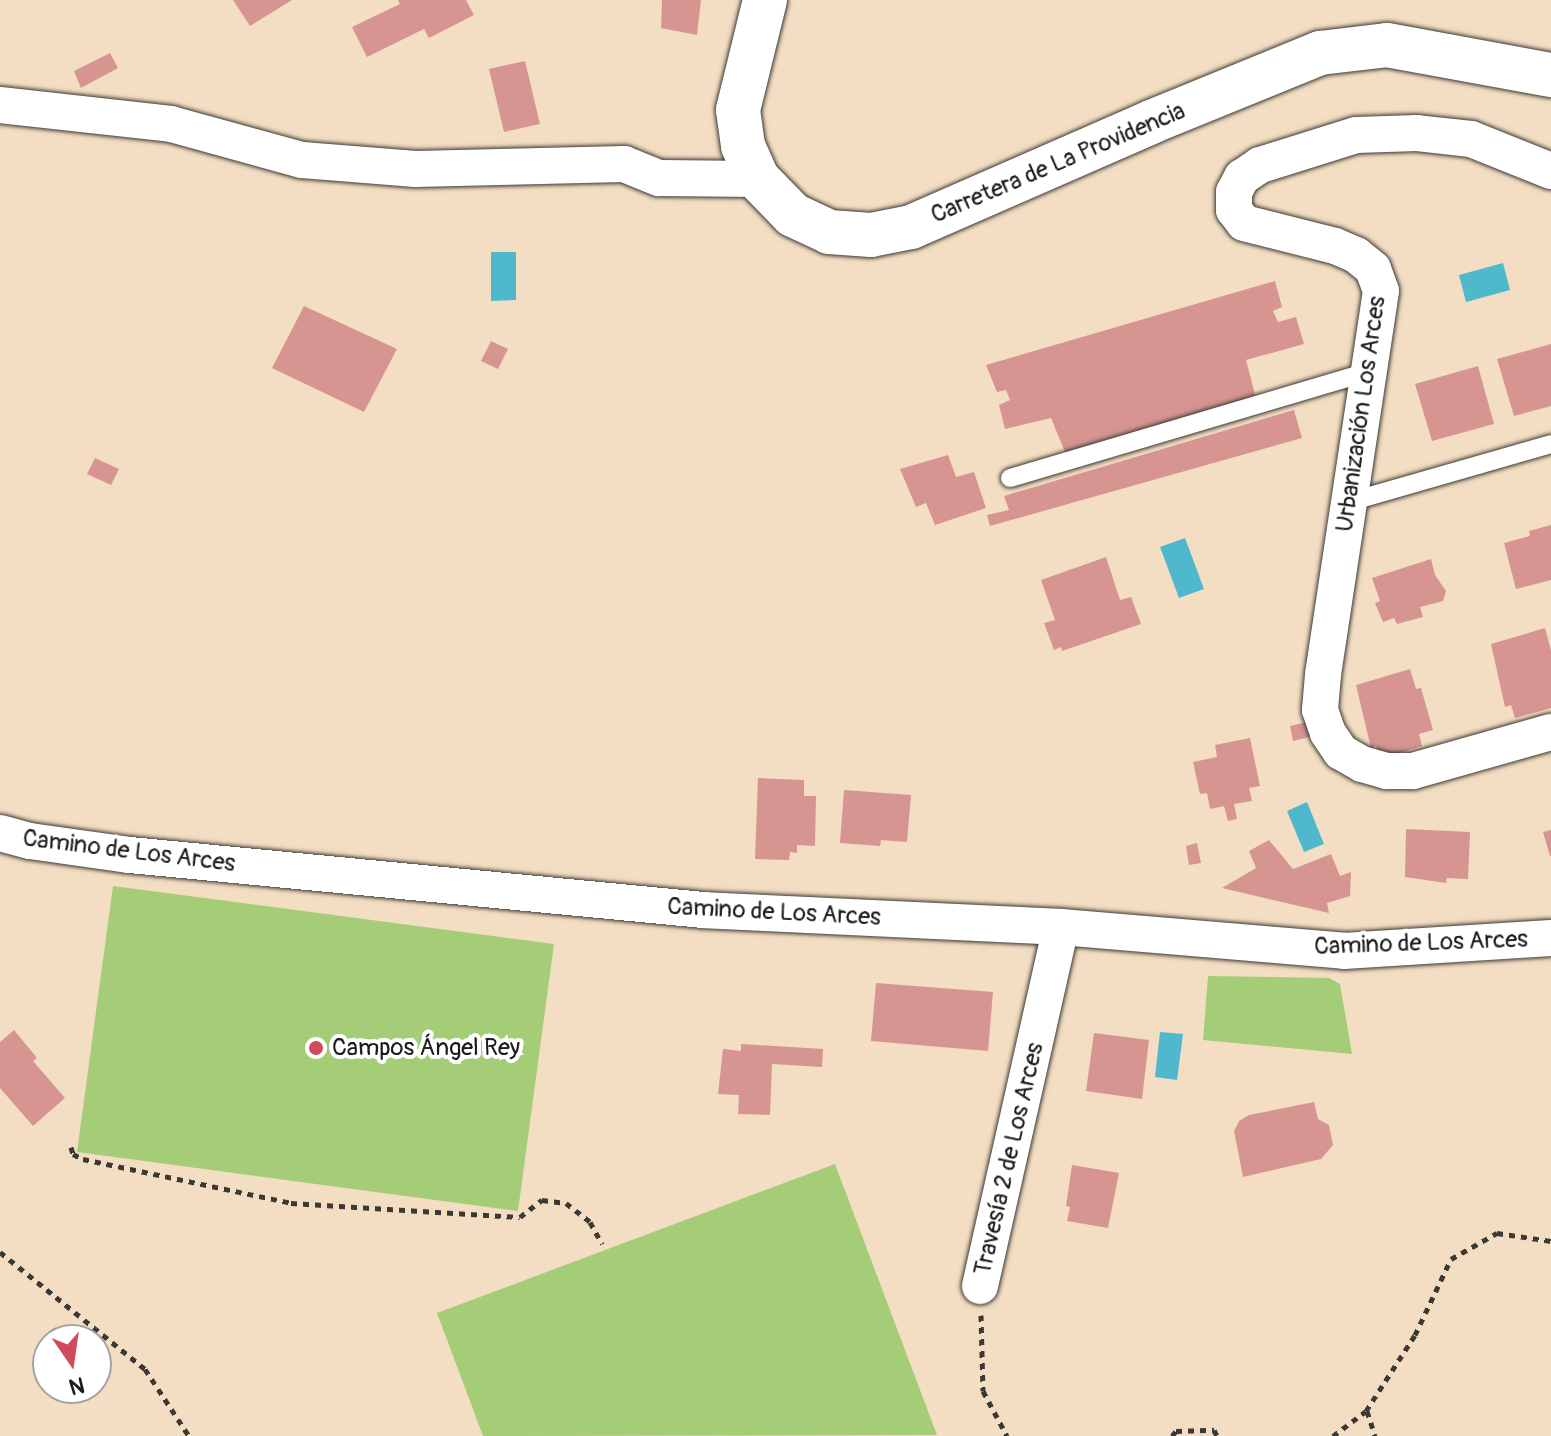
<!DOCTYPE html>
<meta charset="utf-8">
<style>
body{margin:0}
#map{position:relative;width:1551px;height:1436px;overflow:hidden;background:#f4dec3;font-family:Pangolin,sans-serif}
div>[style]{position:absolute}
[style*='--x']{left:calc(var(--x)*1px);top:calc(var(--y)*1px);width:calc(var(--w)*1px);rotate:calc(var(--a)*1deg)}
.green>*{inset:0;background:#a5cc77}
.water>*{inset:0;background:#4fb8cc}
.building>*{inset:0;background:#d69591}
.path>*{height:5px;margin-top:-2.5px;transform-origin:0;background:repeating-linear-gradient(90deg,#3c3935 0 6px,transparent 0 12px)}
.roads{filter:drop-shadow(0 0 2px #3c3935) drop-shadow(0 0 2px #3c3935)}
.service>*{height:18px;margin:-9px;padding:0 9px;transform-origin:9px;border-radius:9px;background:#fff}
.minor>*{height:36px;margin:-18px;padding:0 18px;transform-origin:18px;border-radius:18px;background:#fff}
.tertiary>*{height:44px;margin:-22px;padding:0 22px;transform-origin:22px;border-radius:22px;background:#fff}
.dots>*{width:22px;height:22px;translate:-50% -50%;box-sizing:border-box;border:4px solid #fff;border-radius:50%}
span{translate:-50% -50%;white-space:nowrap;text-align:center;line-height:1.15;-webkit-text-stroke:8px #fff;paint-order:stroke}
.street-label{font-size:24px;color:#1c1c1c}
.poi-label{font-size:24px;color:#1c1c1c}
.left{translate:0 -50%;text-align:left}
.north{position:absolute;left:32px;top:1324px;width:80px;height:80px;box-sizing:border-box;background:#fff;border:2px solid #a4a4a4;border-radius:50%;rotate:167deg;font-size:22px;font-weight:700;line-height:32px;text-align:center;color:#1c1c1c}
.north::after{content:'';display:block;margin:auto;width:28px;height:36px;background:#d1495b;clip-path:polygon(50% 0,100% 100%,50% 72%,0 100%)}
</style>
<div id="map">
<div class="green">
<i style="clip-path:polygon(113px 886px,554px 944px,518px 1211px,77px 1152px)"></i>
<i style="clip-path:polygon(1208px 976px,1329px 978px,1340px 984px,1352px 1054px,1203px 1040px)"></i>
<i style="clip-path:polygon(835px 1164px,937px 1435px,483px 1436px,437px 1313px)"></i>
</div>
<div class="water">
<i style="clip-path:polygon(491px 252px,516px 252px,516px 300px,491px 301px)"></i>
<i style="clip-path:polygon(1503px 263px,1510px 290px,1466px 302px,1459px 275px)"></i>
<i style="clip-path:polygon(1185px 538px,1204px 589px,1179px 598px,1160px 547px)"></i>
<i style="clip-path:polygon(1307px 802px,1324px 844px,1304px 852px,1287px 811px)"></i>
<i style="clip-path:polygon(1160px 1032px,1183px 1034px,1177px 1080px,1155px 1077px)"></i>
</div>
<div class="building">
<i style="clip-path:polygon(233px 0,292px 0,250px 26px)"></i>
<i style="clip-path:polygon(398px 0,466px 0,474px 15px,429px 38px,424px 29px,367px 57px,352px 27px,400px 4px)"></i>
<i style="clip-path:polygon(662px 0,701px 0,697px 35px,661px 28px)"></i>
<i style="clip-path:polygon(110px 53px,118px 68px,81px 88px,74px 71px)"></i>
<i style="clip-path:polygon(525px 61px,540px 124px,504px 132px,489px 69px)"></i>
<i style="clip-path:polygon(1275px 281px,1282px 307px,1273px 311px,1278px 322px,1296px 317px,1304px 344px,1246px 360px,1257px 402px,1067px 457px,1051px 418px,1005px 429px,999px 405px,1010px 400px,1006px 390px,997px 392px,986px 365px)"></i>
<i style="clip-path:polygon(304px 306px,397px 349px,364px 412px,272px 368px)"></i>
<i style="clip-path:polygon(491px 341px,508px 349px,498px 369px,481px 361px)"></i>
<i style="clip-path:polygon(1551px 344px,1551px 406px,1514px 416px,1497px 359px)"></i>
<i style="clip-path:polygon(1478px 366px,1494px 424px,1432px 441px,1415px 384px)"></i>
<i style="clip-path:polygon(1294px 410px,1302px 438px,990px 526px,987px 515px,1009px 510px,1004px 496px)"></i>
<i style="clip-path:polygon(948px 455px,956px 477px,974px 472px,986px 508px,935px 525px,926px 503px,916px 507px,900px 469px)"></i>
<i style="clip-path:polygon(95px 458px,119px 469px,111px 485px,87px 474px)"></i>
<i style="clip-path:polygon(1551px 525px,1551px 580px,1516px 589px,1504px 543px,1530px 536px,1529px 531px)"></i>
<i style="clip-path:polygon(1106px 557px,1120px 600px,1131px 597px,1141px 624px,1062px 651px,1061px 647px,1054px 650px,1044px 623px,1055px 620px,1041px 580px)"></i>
<i style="clip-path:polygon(1431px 559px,1435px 575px,1446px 591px,1443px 601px,1420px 607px,1423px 617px,1397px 624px,1394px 618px,1383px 622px,1375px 603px,1380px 601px,1372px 578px)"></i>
<i style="clip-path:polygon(1545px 628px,1551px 650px,1551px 708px,1515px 718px,1511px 705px,1505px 707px,1491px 644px)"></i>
<i style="clip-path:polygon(1410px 669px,1416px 689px,1421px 688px,1433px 730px,1419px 734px,1422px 746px,1380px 759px,1376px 746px,1371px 748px,1356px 685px)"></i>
<i style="clip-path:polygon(1307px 722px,1310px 737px,1293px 741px,1290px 726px)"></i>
<i style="clip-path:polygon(1250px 738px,1260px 786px,1249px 788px,1252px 801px,1234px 804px,1237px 819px,1228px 821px,1224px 806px,1210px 809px,1207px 793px,1200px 794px,1193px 762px,1217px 757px,1215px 745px)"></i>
<i style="clip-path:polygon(758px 778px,804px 780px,804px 796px,816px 796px,815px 846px,797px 845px,797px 853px,790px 852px,789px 860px,755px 859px)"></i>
<i style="clip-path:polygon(844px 790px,911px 795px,907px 842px,881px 840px,880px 846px,840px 843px)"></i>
<i style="clip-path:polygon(1406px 829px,1470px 832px,1468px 879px,1447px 878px,1446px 883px,1405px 877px)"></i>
<i style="clip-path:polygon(1551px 830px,1551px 856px,1550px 856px,1543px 832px)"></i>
<i style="clip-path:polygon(1269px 840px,1293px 869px,1331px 854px,1340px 876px,1351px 872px,1350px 896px,1327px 903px,1329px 913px,1222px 888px,1256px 868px,1249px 851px)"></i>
<i style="clip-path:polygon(1197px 843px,1201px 863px,1189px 865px,1186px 846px)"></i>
<i style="clip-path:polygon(876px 983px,993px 992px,988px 1051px,871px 1041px)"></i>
<i style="clip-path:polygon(14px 1030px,37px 1058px,33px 1061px,65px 1098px,33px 1126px,0 1088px,0 1042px)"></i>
<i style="clip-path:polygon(1094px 1033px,1149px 1040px,1142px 1099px,1086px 1091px)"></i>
<i style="clip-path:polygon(741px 1044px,823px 1049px,822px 1067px,772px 1064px,770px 1115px,738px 1114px,739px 1095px,718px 1094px,723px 1049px,741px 1051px)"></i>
<i style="clip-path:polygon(1314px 1102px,1318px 1119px,1329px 1125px,1333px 1145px,1321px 1159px,1243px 1177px,1234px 1131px,1239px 1121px,1249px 1115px)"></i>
<i style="clip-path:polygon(1072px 1165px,1119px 1173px,1108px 1228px,1067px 1221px,1070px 1207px,1066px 1206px)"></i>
</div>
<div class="path">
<i style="--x:71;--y:1147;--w:7;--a:74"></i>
<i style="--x:73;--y:1154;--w:11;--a:27"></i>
<i style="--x:83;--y:1159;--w:213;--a:11.9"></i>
<i style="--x:291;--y:1203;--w:229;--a:3.5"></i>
<i style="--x:520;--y:1217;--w:28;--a:-38"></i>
<i style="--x:542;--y:1200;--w:24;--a:7"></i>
<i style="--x:566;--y:1203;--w:31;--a:38"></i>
<i style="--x:590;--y:1222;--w:25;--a:61"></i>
<i style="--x:0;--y:1252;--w:186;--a:38.9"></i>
<i style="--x:145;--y:1369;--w:80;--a:56.7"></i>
<i style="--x:981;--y:1315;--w:76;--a:88.5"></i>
<i style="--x:983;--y:1391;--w:51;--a:61.9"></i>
<i style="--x:1367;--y:1411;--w:26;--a:72"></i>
<i style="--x:1172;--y:1436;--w:6;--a:-51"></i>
<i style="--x:1176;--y:1431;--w:38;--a:-2"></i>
<i style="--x:1214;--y:1430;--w:7;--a:63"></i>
<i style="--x:1333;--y:1436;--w:41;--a:-37.1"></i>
<i style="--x:1366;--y:1411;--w:90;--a:-57.2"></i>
<i style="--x:1415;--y:1335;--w:84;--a:-64.7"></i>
<i style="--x:1451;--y:1259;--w:53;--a:-29.5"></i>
<i style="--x:1497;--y:1233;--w:55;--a:8.4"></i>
</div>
<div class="roads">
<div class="service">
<i style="--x:1010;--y:478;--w:374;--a:-16.5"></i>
<i style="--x:1349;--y:502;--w:210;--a:-16"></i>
</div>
<div class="minor">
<i style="--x:0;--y:105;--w:172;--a:6.3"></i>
<i style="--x:171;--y:124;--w:136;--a:15.4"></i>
<i style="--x:302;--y:160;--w:114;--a:4.5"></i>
<i style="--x:416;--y:169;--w:208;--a:-1.4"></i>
<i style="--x:624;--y:164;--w:38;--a:22"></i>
<i style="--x:659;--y:178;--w:99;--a:0.6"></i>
<i style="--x:1551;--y:171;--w:86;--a:-158.2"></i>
<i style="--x:1471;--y:139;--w:54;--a:-173.7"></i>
<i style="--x:1417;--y:133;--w:61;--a:178.1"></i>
<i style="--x:1356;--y:135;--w:101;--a:162.6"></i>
<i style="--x:1260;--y:165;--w:22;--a:146"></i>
<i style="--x:1242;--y:177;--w:17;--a:118"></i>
<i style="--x:1234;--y:192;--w:18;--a:90"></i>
<i style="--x:1234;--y:210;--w:16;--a:52"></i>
<i style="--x:1244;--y:223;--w:94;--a:14.2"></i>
<i style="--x:1335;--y:246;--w:23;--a:23"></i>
<i style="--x:1356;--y:255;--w:22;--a:39"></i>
<i style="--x:1373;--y:269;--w:23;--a:70"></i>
<i style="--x:1381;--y:291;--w:388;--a:98.6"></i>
<i style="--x:1323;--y:675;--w:35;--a:95"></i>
<i style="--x:1320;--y:710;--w:24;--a:71"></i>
<i style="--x:1328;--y:733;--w:23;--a:56"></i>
<i style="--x:1341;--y:752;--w:24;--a:30"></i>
<i style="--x:1362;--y:764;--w:26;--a:16"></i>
<i style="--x:1387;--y:771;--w:26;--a:0"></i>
<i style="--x:1413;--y:771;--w:143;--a:-15.8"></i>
<i style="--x:0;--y:833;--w:31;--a:15"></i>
<i style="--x:30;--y:841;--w:101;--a:8"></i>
<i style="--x:130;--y:855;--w:576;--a:5.48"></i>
<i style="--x:703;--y:910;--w:358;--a:2.7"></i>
<i style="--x:1061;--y:927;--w:284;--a:4.8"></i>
<i style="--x:1344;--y:951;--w:207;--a:-3.6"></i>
<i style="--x:980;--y:1286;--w:368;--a:-77.3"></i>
</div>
<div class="tertiary">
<i style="--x:765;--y:0;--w:113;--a:103.8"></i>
<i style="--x:738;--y:110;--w:36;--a:82"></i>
<i style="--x:743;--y:146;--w:36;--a:66"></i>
<i style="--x:758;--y:179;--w:50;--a:45.8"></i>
<i style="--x:793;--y:215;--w:40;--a:25"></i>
<i style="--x:829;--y:232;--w:42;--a:4.1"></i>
<i style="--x:871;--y:235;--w:41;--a:-11.3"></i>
<i style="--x:911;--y:227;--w:262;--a:-23.6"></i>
<i style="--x:1151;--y:122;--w:183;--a:-22.2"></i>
<i style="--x:1320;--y:53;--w:67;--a:-6.8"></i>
<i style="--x:1387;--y:45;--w:167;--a:10.4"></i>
</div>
</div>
<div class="dots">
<i style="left:316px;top:1048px;background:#d1495b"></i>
</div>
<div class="street-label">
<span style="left:1058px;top:163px;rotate:-23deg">Carretera de La Providencia</span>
<span style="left:1361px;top:414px;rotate:-82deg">Urbanización Los Arces</span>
<span style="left:129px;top:851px;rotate:7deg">Camino de Los Arces</span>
<span style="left:774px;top:912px;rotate:3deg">Camino de Los Arces</span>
<span style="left:1421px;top:943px;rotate:-2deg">Camino de Los Arces</span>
<span style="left:1009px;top:1159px;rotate:-77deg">Travesía 2 de Los Arces</span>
</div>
<div class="poi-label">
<span class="left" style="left:332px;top:1048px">Campos Ángel Rey</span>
</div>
<div class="north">N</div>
</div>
